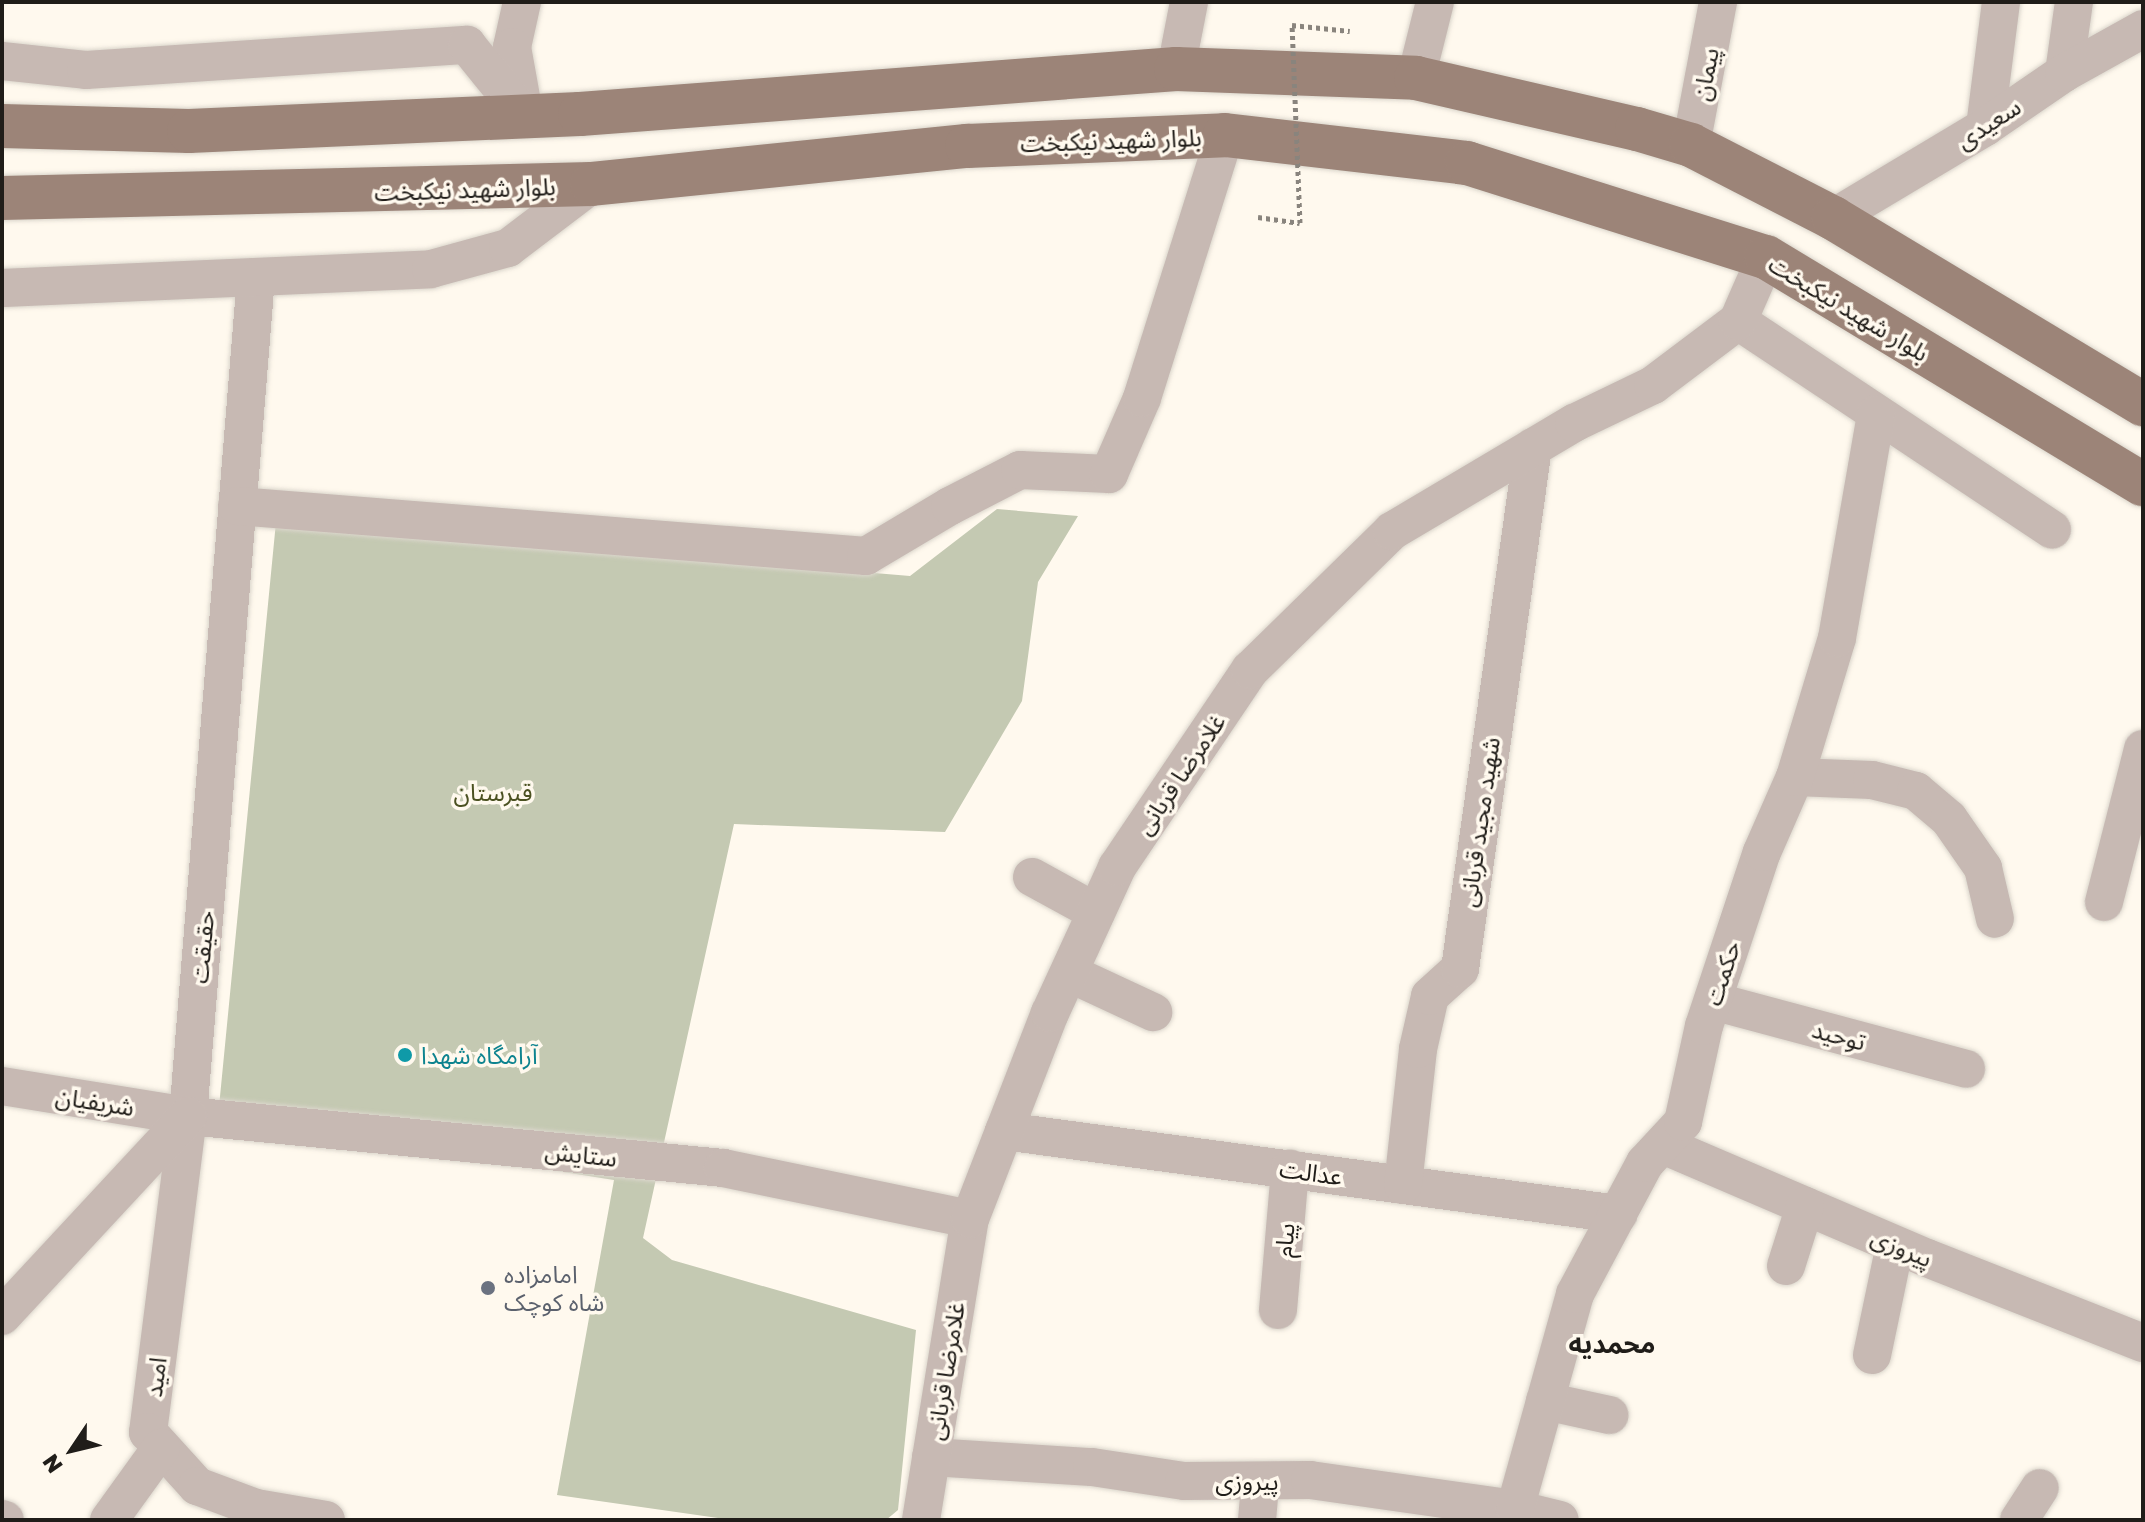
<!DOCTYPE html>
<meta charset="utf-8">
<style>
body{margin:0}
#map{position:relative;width:2145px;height:1522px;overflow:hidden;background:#fff9ee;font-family:"Golos Text","Noto Sans Arabic",sans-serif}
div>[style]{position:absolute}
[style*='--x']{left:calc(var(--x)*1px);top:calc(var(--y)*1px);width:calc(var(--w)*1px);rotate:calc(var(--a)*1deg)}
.green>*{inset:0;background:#c4c9b2}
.roads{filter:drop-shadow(0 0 2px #dbd6cc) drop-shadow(0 0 2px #dbd6cc)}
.minor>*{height:38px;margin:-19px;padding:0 19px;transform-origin:19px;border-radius:19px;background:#c7b9b3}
.major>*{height:44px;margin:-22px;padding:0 22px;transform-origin:22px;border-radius:22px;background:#9c8478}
.path-bridge>*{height:5px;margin-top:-2.5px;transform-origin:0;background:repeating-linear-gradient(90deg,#89847d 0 4px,transparent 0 8px)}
.dots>*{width:22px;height:22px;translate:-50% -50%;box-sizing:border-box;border:4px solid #fff9ee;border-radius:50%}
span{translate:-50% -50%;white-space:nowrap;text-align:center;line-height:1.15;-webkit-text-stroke:7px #fff9ee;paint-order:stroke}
.street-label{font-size:24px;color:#201d19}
.park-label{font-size:24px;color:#4b5121}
.culture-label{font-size:24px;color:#0d838f}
.left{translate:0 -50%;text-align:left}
.worship-label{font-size:24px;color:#5b616d}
.neighbourhood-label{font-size:26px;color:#201d19;font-weight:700}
.frame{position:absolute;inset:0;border:4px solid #201d19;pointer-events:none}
.north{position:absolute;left:32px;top:1410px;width:80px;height:80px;-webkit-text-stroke:6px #fff9ee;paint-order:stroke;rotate:235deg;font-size:22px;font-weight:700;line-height:32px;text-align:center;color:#201d19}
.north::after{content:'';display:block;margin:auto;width:28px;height:36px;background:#201d19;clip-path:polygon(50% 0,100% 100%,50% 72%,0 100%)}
</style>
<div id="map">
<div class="green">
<i style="clip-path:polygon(997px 509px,1078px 516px,1038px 582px,1022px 701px,945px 832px,734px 824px,643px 1238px,672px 1260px,916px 1330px,898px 1510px,886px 1520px,732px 1520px,557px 1495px,614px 1180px,218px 1117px,276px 522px,910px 576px)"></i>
</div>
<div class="roads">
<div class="minor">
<i style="--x:522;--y:2;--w:46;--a:102.5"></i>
<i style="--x:512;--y:47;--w:68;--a:79.8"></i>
<i style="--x:2;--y:61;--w:84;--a:6.1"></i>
<i style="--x:86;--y:70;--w:382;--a:-3.8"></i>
<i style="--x:467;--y:45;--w:92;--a:51.1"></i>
<i style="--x:1176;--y:69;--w:68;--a:-79"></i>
<i style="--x:2064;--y:73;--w:72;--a:-82"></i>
<i style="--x:1416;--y:78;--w:78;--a:-76"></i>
<i style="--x:1985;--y:127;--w:126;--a:-82.7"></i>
<i style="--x:1691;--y:145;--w:146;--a:-79.3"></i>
<i style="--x:1833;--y:218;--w:177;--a:-30.9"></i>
<i style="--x:1985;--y:127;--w:96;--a:-34.4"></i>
<i style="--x:2064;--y:73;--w:90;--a:-29.1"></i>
<i style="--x:256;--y:277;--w:842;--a:94.63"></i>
<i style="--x:188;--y:1116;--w:319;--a:97.2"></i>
<i style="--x:148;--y:1432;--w:73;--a:47.8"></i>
<i style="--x:197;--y:1486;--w:63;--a:20.4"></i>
<i style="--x:256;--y:1508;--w:71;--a:9.7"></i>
<i style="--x:2;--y:288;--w:429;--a:-2.5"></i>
<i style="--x:431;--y:269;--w:80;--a:-15.3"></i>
<i style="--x:508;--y:248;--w:106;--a:-37.3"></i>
<i style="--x:1738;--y:321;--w:377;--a:33.6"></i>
<i style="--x:237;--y:506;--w:631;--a:4.54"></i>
<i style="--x:866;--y:556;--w:98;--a:-30.8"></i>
<i style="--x:950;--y:506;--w:79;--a:-27.2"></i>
<i style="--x:1020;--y:470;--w:89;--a:2.6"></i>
<i style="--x:1109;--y:474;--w:83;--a:-66.5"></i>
<i style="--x:1142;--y:398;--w:276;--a:-72.5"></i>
<i style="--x:1795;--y:777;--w:77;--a:2.2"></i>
<i style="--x:1872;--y:780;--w:45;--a:14"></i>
<i style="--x:1916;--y:791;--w:43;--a:40.3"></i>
<i style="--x:1949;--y:819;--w:60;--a:55.2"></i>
<i style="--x:1983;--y:868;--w:52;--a:76.8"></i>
<i style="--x:1032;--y:877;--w:73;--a:28.7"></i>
<i style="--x:2104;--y:902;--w:158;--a:-75.7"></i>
<i style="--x:1069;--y:973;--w:93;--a:24.9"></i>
<i style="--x:1713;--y:1001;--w:262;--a:15"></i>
<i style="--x:2;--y:1086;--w:188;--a:9.2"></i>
<i style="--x:188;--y:1116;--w:538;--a:5.55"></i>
<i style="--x:723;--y:1168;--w:252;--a:11.7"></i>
<i style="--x:1004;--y:1131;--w:620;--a:7.7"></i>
<i style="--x:1663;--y:1145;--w:287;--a:23.2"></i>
<i style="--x:1927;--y:1258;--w:232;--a:21.5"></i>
<i style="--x:1403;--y:1185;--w:137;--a:-83.7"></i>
<i style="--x:1418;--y:1049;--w:54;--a:-77.2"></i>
<i style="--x:1430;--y:996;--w:40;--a:-42"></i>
<i style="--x:1460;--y:969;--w:527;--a:-82.04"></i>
<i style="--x:1786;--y:1266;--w:63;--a:-72.4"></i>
<i style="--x:1278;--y:1310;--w:142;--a:-85.1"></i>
<i style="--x:2;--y:1316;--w:273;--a:-47.1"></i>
<i style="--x:1872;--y:1355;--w:112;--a:-78.2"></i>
<i style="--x:1545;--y:1401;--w:66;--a:12.3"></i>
<i style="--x:931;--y:1457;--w:161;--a:3.6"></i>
<i style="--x:1092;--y:1467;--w:93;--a:8.7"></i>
<i style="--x:1184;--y:1481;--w:126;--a:-0.5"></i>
<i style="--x:1310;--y:1480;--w:207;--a:8.1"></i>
<i style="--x:1515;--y:1509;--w:46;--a:13.7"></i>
<i style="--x:1515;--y:1509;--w:223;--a:-74.4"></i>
<i style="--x:1575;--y:1294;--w:149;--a:-61.9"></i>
<i style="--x:1645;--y:1163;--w:56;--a:-47.2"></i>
<i style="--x:1683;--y:1122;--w:98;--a:-77.7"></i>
<i style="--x:1704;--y:1026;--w:183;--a:-71.6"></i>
<i style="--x:1762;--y:852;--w:82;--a:-66.3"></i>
<i style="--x:1795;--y:777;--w:145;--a:-73.2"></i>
<i style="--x:1837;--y:638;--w:227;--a:-80.1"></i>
<i style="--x:2;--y:1519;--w:3;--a:18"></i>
<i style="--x:109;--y:1520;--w:89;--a:-54.2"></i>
<i style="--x:921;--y:1520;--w:305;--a:-80.8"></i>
<i style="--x:970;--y:1219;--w:221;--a:-68.8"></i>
<i style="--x:1050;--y:1013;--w:161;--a:-65.3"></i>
<i style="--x:1117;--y:867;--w:238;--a:-56"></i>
<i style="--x:1250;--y:670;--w:199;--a:-44.4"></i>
<i style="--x:1392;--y:531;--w:212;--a:-30.7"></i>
<i style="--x:1574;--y:423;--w:88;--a:-25.7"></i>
<i style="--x:1653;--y:385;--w:106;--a:-37"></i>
<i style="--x:1738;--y:321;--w:70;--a:-66.4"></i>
<i style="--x:1257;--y:1520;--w:37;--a:-85"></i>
<i style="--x:2019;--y:1520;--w:38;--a:-57"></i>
</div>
<div class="major">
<i style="--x:2;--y:126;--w:187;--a:1.5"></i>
<i style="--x:189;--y:131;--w:391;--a:-2.5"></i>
<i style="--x:580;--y:114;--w:598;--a:-4.32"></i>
<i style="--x:1176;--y:69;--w:240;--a:2.1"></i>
<i style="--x:1416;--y:78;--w:227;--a:13"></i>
<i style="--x:1637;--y:129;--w:56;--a:16.5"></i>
<i style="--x:1691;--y:145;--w:160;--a:27.2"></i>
<i style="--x:1833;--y:218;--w:362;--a:31"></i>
<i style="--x:2;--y:198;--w:590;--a:-1.36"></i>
<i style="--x:592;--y:184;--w:377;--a:-5.8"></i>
<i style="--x:967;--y:146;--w:258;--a:-2.4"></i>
<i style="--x:1225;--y:135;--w:244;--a:6.6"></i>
<i style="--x:1467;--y:163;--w:313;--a:17.5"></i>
<i style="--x:1766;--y:257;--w:440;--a:31.1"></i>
</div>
</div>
<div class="path-bridge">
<i style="--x:1258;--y:217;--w:42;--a:8.1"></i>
<i style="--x:1300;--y:223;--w:198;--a:-92.3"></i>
<i style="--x:1292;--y:25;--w:58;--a:5.9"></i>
</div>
<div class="dots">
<i style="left:405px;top:1055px;background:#0f9aa8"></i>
<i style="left:488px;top:1288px;background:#6b7280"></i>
</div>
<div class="street-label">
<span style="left:1705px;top:74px;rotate:-79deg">پیمان</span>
<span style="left:1988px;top:123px;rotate:-33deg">سعیدی</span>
<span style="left:1111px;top:140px;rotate:-2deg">بلوار شهید نیکبخت</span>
<span style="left:465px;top:189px;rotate:-2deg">بلوار شهید نیکبخت</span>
<span style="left:1849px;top:308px;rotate:31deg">بلوار شهید نیکبخت</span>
<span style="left:1180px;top:774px;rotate:-56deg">غلامرضا قربانی</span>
<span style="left:1479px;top:822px;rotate:-82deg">شهید مجید قربانی</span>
<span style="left:202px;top:947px;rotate:-85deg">حقیقت</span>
<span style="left:1722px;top:973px;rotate:-72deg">حکمت</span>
<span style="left:1839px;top:1035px;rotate:15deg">توحید</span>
<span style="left:95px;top:1101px;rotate:9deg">شریفیان</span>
<span style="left:581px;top:1154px;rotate:6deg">ستایش</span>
<span style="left:1311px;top:1172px;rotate:8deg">عدالت</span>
<span style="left:1284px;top:1240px;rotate:-85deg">پیام</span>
<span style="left:1902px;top:1247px;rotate:23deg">پیروزی</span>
<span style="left:945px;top:1371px;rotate:-81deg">غلامرضا قربانی</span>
<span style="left:155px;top:1377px;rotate:-83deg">امید</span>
<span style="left:1247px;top:1481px">پیروزی</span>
</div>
<div class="park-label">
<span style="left:493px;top:792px">قبرستان</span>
</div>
<div class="culture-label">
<span class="left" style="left:421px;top:1055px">آرامگاه شهدا</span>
</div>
<div class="worship-label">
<span class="left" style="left:504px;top:1288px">امامزاده<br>شاه کوچک</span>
</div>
<div class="neighbourhood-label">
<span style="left:1612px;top:1344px">محمدیه</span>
</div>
<div class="frame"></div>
<div class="north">N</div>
</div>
